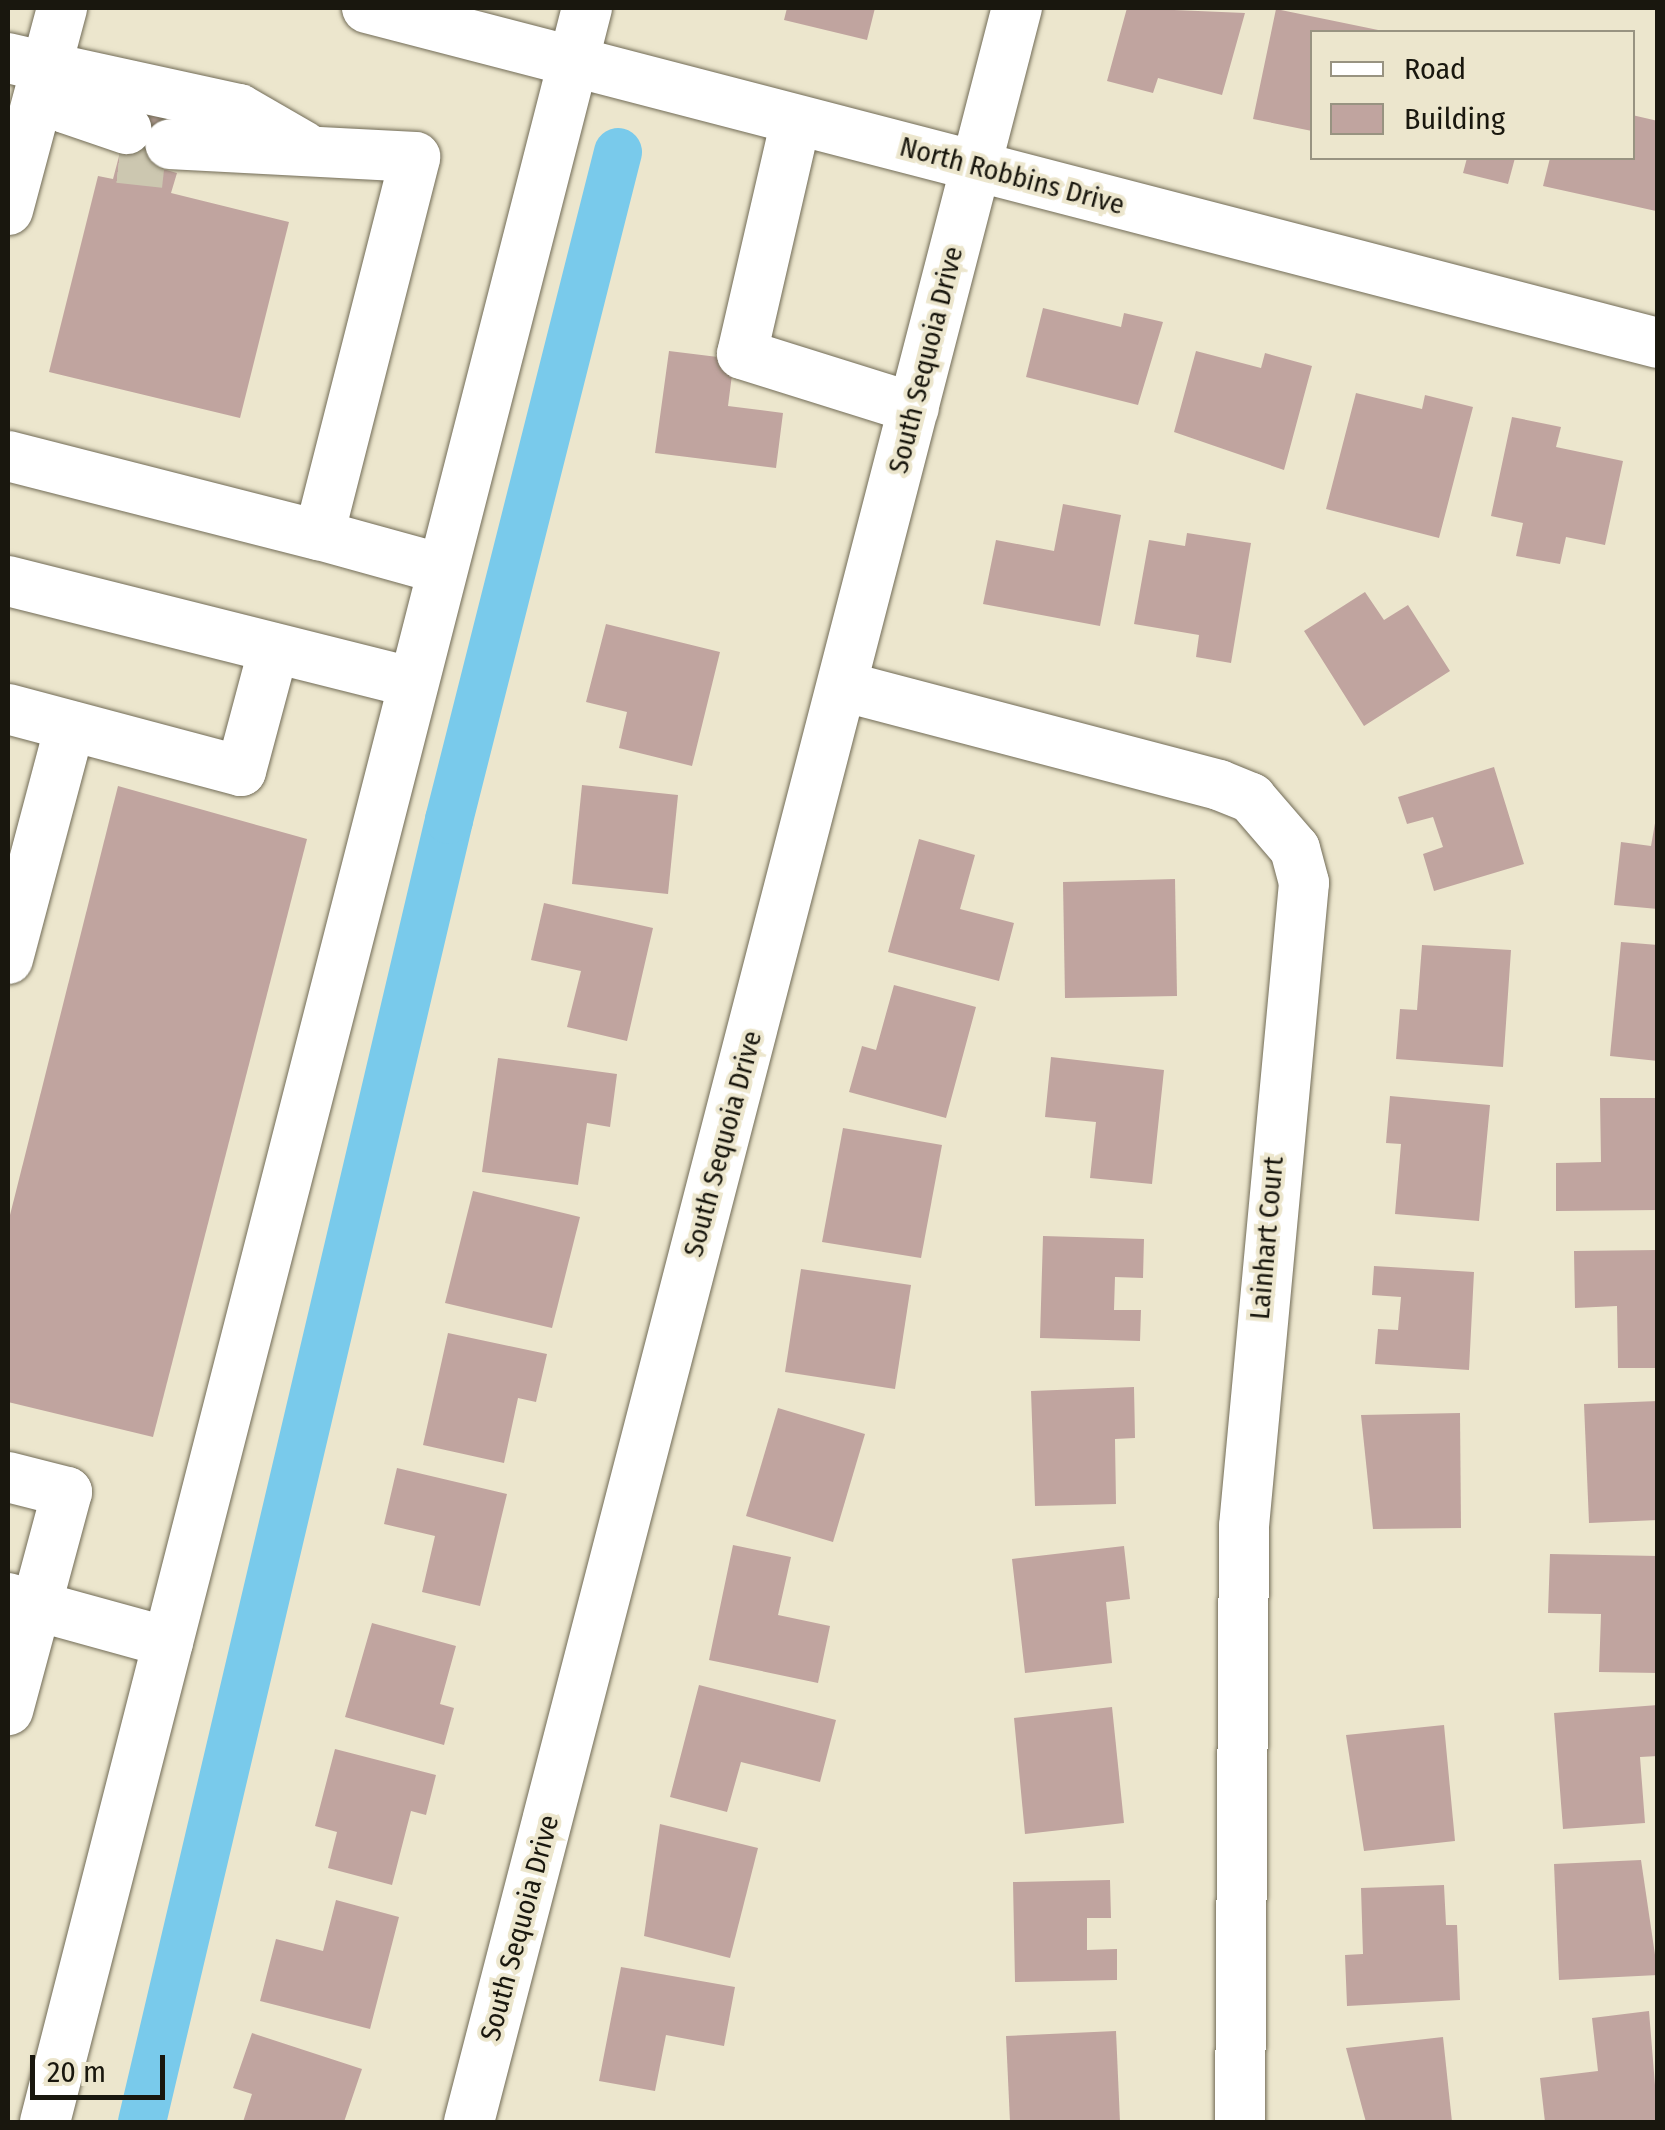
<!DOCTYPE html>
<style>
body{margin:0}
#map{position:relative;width:1665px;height:2130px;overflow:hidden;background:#ece6cd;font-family:"Fira Sans Condensed",sans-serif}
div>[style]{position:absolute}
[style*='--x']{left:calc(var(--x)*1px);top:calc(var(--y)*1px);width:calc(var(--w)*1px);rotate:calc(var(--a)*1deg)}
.canal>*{height:48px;margin:-24px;padding:0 24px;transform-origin:24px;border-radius:24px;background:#79caeb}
.building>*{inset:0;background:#c0a49f}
.minor-tunnel>*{height:50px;margin-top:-25px;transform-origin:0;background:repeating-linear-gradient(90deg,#ccc7b0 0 50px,transparent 0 75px)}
.roads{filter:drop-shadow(0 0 2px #726c57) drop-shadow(0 0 2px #726c57)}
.minor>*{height:50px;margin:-25px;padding:0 25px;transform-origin:25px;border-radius:25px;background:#fff}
span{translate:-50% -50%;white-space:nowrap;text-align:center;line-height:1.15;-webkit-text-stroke:8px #ece6cd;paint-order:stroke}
.street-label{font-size:28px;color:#19170e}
.frame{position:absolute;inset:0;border:10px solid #19170e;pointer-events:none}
.legend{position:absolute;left:1310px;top:30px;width:325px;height:130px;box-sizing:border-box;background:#ece6cd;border:2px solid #989381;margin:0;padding:12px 18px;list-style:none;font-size:30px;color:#19170e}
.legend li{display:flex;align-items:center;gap:20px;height:50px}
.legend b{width:50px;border:2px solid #989381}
.scale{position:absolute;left:30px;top:2055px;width:135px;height:45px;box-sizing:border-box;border:5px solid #19170e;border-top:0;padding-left:12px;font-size:30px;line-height:35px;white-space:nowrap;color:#19170e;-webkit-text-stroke:8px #ece6cd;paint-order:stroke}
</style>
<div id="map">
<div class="canal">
<i style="--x:142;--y:2122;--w:1338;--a:-76.73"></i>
<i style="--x:449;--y:820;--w:689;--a:-75.8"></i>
</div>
<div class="building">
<i style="clip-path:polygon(787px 8px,875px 8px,867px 40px,784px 20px)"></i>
<i style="clip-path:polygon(1127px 8px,1245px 13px,1222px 95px,1158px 78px,1153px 93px,1107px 81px)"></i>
<i style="clip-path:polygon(1276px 9px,1383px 31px,1312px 32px,1312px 131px,1253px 119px)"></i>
<i style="clip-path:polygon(137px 88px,182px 101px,163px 169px,177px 173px,171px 193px,289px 222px,240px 418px,49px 372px,98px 176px,113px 179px)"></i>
<i style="clip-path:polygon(1632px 115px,1658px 121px,1656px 211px,1543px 186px,1550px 158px,1632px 158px)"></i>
<i style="clip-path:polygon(1467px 158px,1515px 158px,1508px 184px,1463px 173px)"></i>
<i style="clip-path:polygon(1043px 308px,1121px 327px,1124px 313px,1163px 322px,1138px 405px,1026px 377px)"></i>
<i style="clip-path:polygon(669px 351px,734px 359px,728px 406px,783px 413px,776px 468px,655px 453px)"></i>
<i style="clip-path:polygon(1196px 351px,1261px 368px,1265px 353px,1312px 366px,1284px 470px,1174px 432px)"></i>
<i style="clip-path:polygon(1356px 393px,1422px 409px,1425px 395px,1473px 407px,1439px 538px,1326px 509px)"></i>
<i style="clip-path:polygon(1512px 417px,1561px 427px,1556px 447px,1623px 461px,1605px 545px,1566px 537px,1560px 564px,1516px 556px,1523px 523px,1491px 516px)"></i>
<i style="clip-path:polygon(1063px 504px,1121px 515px,1100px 626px,983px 604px,996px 540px,1054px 551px)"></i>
<i style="clip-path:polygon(1187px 533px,1251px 543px,1231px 663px,1196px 657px,1199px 635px,1134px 624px,1149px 540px,1185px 546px)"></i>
<i style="clip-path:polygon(1365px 592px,1384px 620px,1408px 605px,1450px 671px,1364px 726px,1304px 631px)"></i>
<i style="clip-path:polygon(606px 624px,720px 652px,692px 766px,619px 748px,627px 712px,586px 702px)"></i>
<i style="clip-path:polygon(1494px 767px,1524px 864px,1434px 891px,1423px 854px,1443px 847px,1433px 817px,1407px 824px,1398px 797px)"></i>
<i style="clip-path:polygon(582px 785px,678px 795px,668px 894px,572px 884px)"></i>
<i style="clip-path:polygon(118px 786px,307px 839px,153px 1437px,8px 1402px,8px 1223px)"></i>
<i style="clip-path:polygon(1658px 806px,1658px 909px,1614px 905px,1621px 842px,1651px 846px)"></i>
<i style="clip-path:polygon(919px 839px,975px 855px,960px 909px,1014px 923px,999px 981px,888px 952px)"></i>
<i style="clip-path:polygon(1175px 879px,1177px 996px,1065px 998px,1063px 882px)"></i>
<i style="clip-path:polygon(544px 903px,653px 928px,627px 1041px,567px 1027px,581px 971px,531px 960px)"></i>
<i style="clip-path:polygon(1621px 942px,1658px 945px,1658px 1061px,1610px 1056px)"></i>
<i style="clip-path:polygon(1422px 945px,1511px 950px,1503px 1067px,1396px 1059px,1400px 1009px,1417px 1010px)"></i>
<i style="clip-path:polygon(894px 985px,976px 1007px,946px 1118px,849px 1092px,862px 1046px,876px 1050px)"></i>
<i style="clip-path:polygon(1051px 1057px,1164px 1070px,1152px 1184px,1090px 1178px,1096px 1122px,1045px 1117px)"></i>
<i style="clip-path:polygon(498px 1058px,617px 1074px,610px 1127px,587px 1123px,578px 1185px,482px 1172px)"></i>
<i style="clip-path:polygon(1390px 1096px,1490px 1105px,1479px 1221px,1395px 1214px,1401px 1144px,1386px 1143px)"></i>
<i style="clip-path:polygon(1600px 1098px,1658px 1098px,1658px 1210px,1556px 1211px,1556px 1163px,1601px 1162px)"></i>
<i style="clip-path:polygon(843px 1128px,942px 1145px,921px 1258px,822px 1242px)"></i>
<i style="clip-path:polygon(473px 1191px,580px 1217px,552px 1328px,445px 1303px)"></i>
<i style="clip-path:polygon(1043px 1236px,1144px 1239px,1143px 1278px,1115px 1277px,1114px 1310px,1141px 1310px,1140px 1341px,1040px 1338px)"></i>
<i style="clip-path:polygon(1658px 1250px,1658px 1368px,1618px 1368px,1617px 1306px,1575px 1308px,1574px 1251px)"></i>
<i style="clip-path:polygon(1374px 1266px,1474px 1272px,1469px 1370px,1375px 1364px,1378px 1329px,1398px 1330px,1401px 1297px,1372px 1295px)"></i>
<i style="clip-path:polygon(801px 1269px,911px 1285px,895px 1389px,785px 1372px)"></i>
<i style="clip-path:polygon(448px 1333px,547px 1354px,536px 1402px,518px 1398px,504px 1463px,423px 1445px)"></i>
<i style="clip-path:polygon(1134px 1387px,1135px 1438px,1115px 1439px,1116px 1504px,1035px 1506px,1031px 1391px)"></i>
<i style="clip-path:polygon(1658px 1401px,1658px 1520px,1589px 1523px,1584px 1404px)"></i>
<i style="clip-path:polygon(778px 1408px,865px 1434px,833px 1542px,746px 1516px)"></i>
<i style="clip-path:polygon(1460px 1413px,1461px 1528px,1373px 1529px,1361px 1415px)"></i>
<i style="clip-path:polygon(397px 1468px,507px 1494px,480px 1606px,422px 1592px,435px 1536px,384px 1524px)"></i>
<i style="clip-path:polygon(733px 1545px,791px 1557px,778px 1615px,830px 1626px,818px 1683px,709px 1660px)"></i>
<i style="clip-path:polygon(1124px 1546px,1130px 1599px,1106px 1602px,1112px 1663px,1025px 1673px,1012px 1559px)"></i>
<i style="clip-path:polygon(1550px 1554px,1658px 1556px,1658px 1673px,1599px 1672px,1601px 1614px,1548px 1613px)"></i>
<i style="clip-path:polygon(372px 1623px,456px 1646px,440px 1704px,454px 1708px,444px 1745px,345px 1717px)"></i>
<i style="clip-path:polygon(699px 1685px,836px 1720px,820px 1782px,741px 1762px,727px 1812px,670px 1797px)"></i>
<i style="clip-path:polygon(1658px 1705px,1658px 1756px,1640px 1757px,1645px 1823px,1563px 1829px,1554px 1713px)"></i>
<i style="clip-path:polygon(1112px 1707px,1124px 1823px,1025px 1834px,1014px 1718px)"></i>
<i style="clip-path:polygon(1444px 1725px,1455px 1841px,1364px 1851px,1346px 1735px)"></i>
<i style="clip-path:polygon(335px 1749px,436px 1775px,426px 1815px,411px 1811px,392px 1885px,328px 1868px,337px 1832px,315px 1826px)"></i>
<i style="clip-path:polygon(660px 1824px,758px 1848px,730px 1958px,644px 1936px)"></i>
<i style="clip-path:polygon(1641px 1860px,1658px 1975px,1559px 1980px,1554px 1864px)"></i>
<i style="clip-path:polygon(1110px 1880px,1111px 1918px,1087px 1918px,1087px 1950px,1117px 1949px,1117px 1980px,1015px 1982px,1013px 1882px)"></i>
<i style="clip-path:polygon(1444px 1885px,1446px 1925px,1457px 1925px,1460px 2000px,1347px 2006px,1345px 1955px,1363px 1954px,1361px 1888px)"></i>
<i style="clip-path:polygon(336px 1900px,399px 1917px,370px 2029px,260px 2001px,276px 1939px,323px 1951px)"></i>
<i style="clip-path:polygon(621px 1967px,735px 1987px,724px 2046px,666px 2035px,655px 2091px,599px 2081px)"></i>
<i style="clip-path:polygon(1649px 2011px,1658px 2122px,1545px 2122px,1540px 2078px,1598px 2071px,1592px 2018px)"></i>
<i style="clip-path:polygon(1116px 2031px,1120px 2122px,1010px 2122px,1006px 2036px)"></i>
<i style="clip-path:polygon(252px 2033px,362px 2069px,344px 2122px,243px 2122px,252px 2094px,233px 2088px)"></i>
<i style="clip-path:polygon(1443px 2037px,1452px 2122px,1366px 2122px,1346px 2048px)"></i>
</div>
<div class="minor-tunnel">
<i style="--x:119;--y:158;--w:46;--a:6.2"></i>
</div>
<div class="roads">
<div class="minor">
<i style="--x:367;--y:8;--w:1334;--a:14.55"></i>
<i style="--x:8;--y:58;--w:39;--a:13"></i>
<i style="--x:46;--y:67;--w:45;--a:65.1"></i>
<i style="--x:65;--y:108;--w:65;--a:19"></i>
<i style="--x:46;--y:67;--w:198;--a:12.3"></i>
<i style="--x:239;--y:109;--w:74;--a:30"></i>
<i style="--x:796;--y:120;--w:240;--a:103"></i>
<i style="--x:742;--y:354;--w:180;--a:17.4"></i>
<i style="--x:8;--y:210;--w:209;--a:-75"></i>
<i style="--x:8;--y:456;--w:321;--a:14.3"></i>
<i style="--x:319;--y:535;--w:390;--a:-75.7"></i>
<i style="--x:415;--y:157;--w:245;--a:-177"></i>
<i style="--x:319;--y:535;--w:128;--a:15.5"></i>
<i style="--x:8;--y:581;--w:418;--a:14.1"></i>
<i style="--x:842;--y:686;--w:390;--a:14.7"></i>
<i style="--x:1219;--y:785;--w:35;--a:22"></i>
<i style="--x:1251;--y:798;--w:67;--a:49.2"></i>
<i style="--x:1295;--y:849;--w:35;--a:75"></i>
<i style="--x:1304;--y:883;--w:646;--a:95.33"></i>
<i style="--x:1244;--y:1526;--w:596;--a:90.38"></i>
<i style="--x:8;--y:709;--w:241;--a:14.9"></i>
<i style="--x:241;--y:771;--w:127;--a:-75"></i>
<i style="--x:8;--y:959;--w:241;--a:-75.1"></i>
<i style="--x:8;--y:1477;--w:61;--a:14.3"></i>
<i style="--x:67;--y:1492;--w:226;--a:105.1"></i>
<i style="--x:8;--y:1598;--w:166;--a:15.4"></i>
<i style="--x:45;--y:2122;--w:2182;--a:-75.62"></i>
<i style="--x:469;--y:2122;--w:2184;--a:-75.47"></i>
</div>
</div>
<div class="street-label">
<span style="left:1012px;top:176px;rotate:15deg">North Robbins Drive</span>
<span style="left:926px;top:360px;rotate:-76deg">South Sequoia Drive</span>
<span style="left:723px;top:1144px;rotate:-75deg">South Sequoia Drive</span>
<span style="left:1267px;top:1238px;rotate:-85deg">Lainhart Court</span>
<span style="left:520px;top:1928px;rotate:-75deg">South Sequoia Drive</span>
</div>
<div class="frame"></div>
<ul class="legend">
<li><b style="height:12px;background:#fff"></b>Road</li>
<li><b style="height:28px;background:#c0a49f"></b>Building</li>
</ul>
<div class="scale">20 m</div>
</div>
